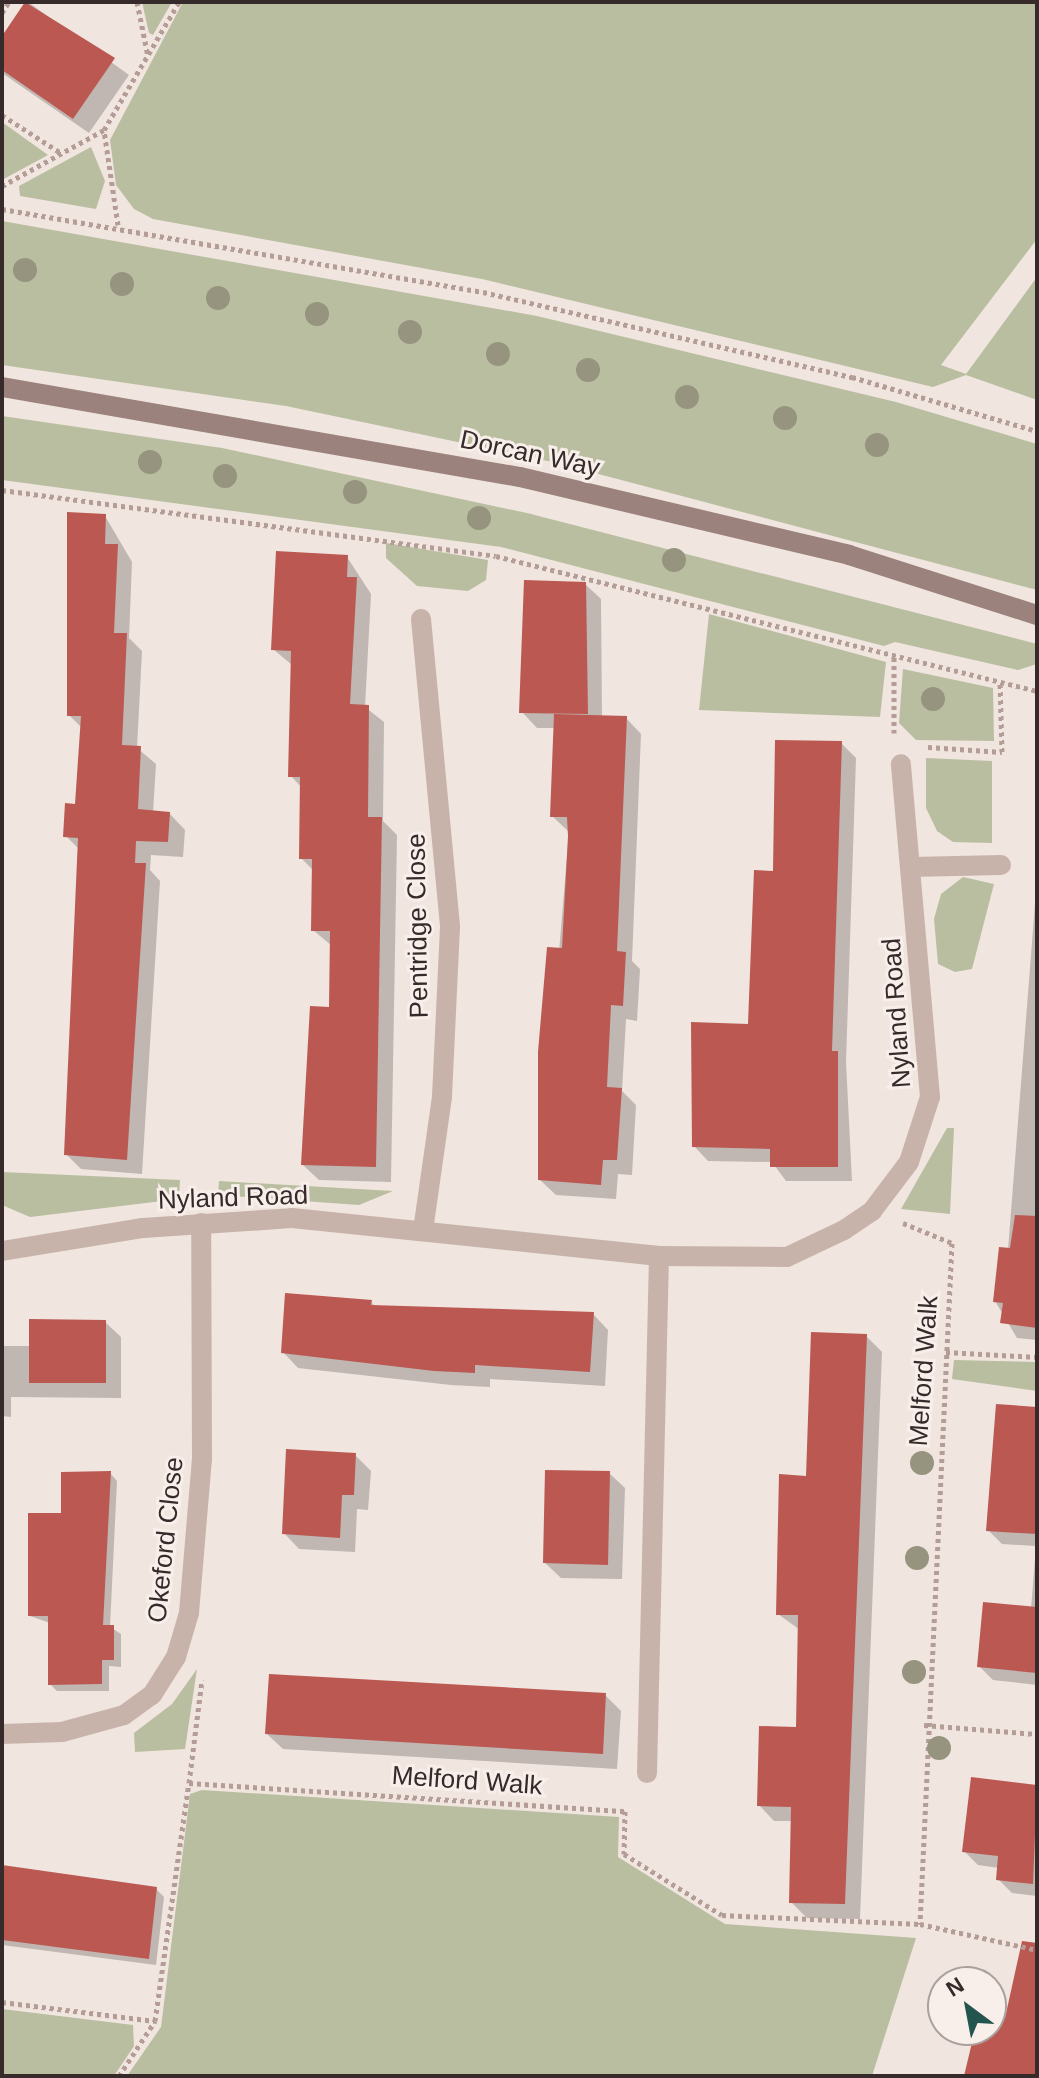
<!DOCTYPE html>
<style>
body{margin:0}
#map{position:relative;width:1039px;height:2078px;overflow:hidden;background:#f0e5df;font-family:Helvetica,sans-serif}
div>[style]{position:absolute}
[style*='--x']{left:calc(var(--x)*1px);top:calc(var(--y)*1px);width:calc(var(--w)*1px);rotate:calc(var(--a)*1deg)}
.green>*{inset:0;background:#babea0}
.shadow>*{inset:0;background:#0003}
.building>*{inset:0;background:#bb5852}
.path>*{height:5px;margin-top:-2.5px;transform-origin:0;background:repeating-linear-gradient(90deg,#b39d96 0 4px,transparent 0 8px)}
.lane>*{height:20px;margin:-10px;padding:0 10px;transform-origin:10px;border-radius:10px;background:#c8b3ab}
.street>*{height:20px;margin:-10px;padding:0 10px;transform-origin:10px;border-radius:10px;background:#c8b3ab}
.secondary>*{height:20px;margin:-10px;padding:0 10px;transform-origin:10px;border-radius:10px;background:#9b827d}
.trees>*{width:24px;height:24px;margin:-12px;border-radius:50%;background:#96947f}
span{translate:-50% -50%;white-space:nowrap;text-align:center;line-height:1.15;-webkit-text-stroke:6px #f8efeb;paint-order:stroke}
.street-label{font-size:26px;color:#362b2a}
.frame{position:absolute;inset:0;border:4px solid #362b2a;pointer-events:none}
.north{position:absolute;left:927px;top:1966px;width:80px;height:80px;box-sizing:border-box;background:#f8efeb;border:2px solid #aaa19e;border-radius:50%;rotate:328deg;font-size:22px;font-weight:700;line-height:32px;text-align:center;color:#362b2a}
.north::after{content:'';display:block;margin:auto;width:28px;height:36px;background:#23544e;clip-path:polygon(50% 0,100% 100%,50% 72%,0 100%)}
</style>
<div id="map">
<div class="green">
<i style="clip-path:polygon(142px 2px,172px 2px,153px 35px,149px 33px)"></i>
<i style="clip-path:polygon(183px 2px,1037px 2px,1037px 239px,941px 365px,966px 374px,1037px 277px,1037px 400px,966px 375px,933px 387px,482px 279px,153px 219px,134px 209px,116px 185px,110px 140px)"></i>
<i style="clip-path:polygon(2px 122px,48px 155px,2px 180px)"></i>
<i style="clip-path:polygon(91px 147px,105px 181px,96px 209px,20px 196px,19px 186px)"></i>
<i style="clip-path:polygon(2px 221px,537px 316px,896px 402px,1037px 444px,1037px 590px,557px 463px,286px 406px,2px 365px)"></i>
<i style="clip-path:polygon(2px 416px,222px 448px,527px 513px,1037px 644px,1037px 664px,1018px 670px,895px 642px,884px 646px,501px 547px,2px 480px)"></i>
<i style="clip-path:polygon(386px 543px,488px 560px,486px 580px,468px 591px,417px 586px,386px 558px)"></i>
<i style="clip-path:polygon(709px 614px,886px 662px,880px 717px,699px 710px)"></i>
<i style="clip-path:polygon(903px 669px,993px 688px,994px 741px,916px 740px,899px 723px)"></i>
<i style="clip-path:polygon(926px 758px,992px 761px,992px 843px,953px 842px,937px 831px,926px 808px)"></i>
<i style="clip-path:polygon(963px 877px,994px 884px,972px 969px,955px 972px,938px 964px,934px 919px,941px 894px)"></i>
<i style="clip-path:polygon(947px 1128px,954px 1128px,950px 1214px,901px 1209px)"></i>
<i style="clip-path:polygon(2px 1172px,180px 1180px,179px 1199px,30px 1217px,2px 1205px)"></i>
<i style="clip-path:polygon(219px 1181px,393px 1191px,359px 1205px,218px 1195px)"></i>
<i style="clip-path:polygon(954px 1360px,1037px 1362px,1037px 1391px,952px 1379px)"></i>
<i style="clip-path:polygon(197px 1669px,185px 1749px,135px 1752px,134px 1733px,172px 1704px)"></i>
<i style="clip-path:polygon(202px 1790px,619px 1817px,618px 1857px,725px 1924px,916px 1938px,872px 2076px,127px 2076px,161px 2027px,190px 1794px)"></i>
<i style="clip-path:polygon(2px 2009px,133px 2025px,134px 2046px,114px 2076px,2px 2076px)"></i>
</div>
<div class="shadow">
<i style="clip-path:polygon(28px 2px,129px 75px,89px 133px,2px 73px,2px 40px)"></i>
<i style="clip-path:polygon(105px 516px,132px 562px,129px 638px,142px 651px,137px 748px,156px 764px,153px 813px,170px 814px,185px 830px,183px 857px,151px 855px,150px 870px,160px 881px,142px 1174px,81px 1169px,66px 1154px,80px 850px,66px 836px,78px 806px,82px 728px,69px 715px)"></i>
<i style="clip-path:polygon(347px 557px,371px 594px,365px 707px,384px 722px,383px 821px,397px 835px,391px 1182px,319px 1180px,303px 1165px,331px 1009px,332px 946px,313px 930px,314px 871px,301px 858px,302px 788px,291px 776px,292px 665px,273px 649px)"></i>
<i style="clip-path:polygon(585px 584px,601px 599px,602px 717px,626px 718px,641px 734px,632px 961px,640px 969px,637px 1021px,626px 1019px,622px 1091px,636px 1105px,632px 1175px,618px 1174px,616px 1199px,556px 1195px,540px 1180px,569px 832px,552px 816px,556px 728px,537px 728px,522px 712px)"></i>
<i style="clip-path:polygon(841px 743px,856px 758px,846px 1062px,852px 1181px,786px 1181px,772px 1162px,708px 1161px,694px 1146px,750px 1026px,775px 873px)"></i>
<i style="clip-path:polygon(1037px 878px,1037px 1340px,1017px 1338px,995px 1301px,1008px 1250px)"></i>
<i style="clip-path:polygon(371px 1302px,377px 1308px,593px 1314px,608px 1330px,605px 1386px,490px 1379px,490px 1387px,451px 1385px,298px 1368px,283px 1352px)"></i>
<i style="clip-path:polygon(105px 1322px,121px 1337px,121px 1398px,11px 1397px,11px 1417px,2px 1416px,2px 1346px,31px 1346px)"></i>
<i style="clip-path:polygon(866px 1336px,882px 1352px,860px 1919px,807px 1918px,791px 1902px,793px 1821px,774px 1821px,759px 1805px,798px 1729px,800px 1630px,778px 1614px,808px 1478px)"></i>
<i style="clip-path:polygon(1037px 1409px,1037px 1685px,993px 1680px,979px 1666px,1031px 1609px,1036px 1546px,1002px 1544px,988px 1530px)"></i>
<i style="clip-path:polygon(355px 1455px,371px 1471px,368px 1510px,357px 1509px,355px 1552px,299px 1549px,284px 1533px)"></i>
<i style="clip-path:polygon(110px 1473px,117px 1481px,110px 1627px,121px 1634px,121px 1667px,109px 1666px,109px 1691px,57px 1691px,50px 1684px,50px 1623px,30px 1616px,63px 1515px)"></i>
<i style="clip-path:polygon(609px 1473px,625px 1488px,622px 1579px,561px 1578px,545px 1563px)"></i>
<i style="clip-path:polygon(605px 1695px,621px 1711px,617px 1769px,283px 1749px,267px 1734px)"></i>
<i style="clip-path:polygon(972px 1779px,1037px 1787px,1037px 1896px,1012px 1893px,998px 1879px,999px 1868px,978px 1865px,964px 1851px)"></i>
<i style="clip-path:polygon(2px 1867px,156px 1889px,164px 1897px,156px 1965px,2px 1945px)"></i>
</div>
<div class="building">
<i style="clip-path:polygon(25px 2px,115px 58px,73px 119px,2px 70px,2px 36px)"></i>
<i style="clip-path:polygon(67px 512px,106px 514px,105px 544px,118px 544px,114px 633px,127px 633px,122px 745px,141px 746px,138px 809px,170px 812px,168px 842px,136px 841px,135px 863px,146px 863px,127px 1160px,64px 1155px,78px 838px,63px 837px,65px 803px,75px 804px,81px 716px,67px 716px)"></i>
<i style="clip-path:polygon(276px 551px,348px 555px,347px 577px,357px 577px,350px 704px,369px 705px,368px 817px,382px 817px,376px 1167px,301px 1165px,310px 1006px,329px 1007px,330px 931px,311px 931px,312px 859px,299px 859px,300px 777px,288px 777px,291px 651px,271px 650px)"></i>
<i style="clip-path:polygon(524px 580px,586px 582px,588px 714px,519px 713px)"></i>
<i style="clip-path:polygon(554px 714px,627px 716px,617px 951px,626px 952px,623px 1006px,611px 1005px,607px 1087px,622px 1088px,617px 1160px,603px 1160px,601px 1185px,538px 1180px,538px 1052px,547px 947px,562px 948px,568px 836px,567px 817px,550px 817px)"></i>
<i style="clip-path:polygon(775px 740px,842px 741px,832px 1051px,838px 1051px,838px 1167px,770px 1167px,770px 1149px,692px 1147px,691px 1022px,748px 1024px,754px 870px,773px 871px)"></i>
<i style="clip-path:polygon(1015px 1215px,1037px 1216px,1037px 1328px,1000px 1323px,1003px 1303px,993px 1302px,999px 1247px,1010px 1248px)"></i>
<i style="clip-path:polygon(285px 1293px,372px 1300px,371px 1305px,594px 1312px,590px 1372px,475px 1365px,475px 1373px,434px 1371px,281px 1353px)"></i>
<i style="clip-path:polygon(29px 1319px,106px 1320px,106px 1383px,29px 1383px)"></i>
<i style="clip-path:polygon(811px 1332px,867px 1334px,845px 1904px,789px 1903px,791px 1807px,757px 1806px,759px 1726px,796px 1727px,798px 1615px,776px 1615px,779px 1474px,806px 1476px)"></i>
<i style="clip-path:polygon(996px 1404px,1037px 1407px,1037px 1534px,986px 1531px)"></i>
<i style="clip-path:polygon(286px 1449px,356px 1453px,354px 1495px,342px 1495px,340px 1538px,282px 1534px)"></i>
<i style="clip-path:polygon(545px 1470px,610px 1471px,608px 1565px,543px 1563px)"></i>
<i style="clip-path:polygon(111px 1471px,103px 1625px,114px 1625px,114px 1660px,102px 1660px,102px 1684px,48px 1685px,48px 1616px,28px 1616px,28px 1513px,61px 1513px,61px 1472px)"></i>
<i style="clip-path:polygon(983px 1602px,1037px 1607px,1037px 1673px,977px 1667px)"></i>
<i style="clip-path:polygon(269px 1674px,606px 1693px,603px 1754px,265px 1734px)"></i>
<i style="clip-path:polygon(971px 1777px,1037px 1785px,1033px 1884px,996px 1880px,998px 1856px,962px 1852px)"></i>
<i style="clip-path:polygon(2px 1865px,157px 1887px,149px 1959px,2px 1940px)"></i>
<i style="clip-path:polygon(1022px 1941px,1037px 1943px,1037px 2076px,964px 2076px,975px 2030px,991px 2030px,991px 2014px,1005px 2018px)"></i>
</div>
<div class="path">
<i style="--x:137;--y:2;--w:55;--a:78.5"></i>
<i style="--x:2;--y:13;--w:13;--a:-58"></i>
<i style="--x:2;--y:115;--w:70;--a:32.8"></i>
<i style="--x:2;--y:186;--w:116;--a:-28.8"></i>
<i style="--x:2;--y:209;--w:488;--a:9.8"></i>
<i style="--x:483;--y:292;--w:379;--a:13"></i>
<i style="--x:852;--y:377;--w:193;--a:16.3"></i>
<i style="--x:118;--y:225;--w:96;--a:-98.4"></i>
<i style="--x:104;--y:130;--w:148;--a:-59.6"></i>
<i style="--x:2;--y:490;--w:498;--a:7.6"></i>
<i style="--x:496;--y:556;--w:558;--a:14.01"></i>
<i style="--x:894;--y:733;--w:79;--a:-90"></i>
<i style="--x:928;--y:747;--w:74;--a:3.9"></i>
<i style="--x:1002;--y:752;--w:70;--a:-91.6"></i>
<i style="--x:903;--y:1223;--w:53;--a:22.2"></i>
<i style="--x:952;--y:1243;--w:682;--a:92.69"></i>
<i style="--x:946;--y:1352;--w:91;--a:3.1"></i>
<i style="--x:924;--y:1725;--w:113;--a:4.6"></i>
<i style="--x:189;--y:1783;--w:104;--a:-82.8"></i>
<i style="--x:2;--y:2002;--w:154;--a:7.1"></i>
<i style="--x:119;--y:2076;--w:66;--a:-56.8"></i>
<i style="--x:155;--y:2021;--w:240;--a:-81.9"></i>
<i style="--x:189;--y:1783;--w:437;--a:3.7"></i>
<i style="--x:625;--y:1811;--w:43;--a:91.3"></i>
<i style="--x:624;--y:1854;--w:115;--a:31.9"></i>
<i style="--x:722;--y:1915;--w:198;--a:2.6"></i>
<i style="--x:920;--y:1924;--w:120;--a:12.5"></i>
</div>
<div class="lane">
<i style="--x:911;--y:867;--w:90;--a:-1.3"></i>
</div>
<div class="street">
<i style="--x:421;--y:619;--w:309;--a:84.6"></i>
<i style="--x:450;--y:927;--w:170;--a:92.7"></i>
<i style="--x:442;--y:1097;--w:135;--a:98.1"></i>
<i style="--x:2;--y:1251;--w:143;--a:-9.3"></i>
<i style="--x:143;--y:1228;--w:149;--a:-3.8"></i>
<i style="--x:292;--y:1218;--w:369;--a:5.9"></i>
<i style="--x:659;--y:1256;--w:128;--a:0.4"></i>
<i style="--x:787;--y:1257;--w:63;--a:-25.3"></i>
<i style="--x:844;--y:1230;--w:34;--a:-34"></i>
<i style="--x:872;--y:1211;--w:61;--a:-52.9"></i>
<i style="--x:909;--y:1162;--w:68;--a:-72.1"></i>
<i style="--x:930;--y:1097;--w:334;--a:-95"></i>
<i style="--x:2;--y:1734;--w:60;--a:-1.9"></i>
<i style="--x:62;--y:1732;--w:64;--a:-15.3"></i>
<i style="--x:124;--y:1715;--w:34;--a:-36"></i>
<i style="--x:152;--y:1695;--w:45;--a:-57.7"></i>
<i style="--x:176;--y:1657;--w:46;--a:-73.5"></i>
<i style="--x:189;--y:1613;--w:155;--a:-85.2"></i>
<i style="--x:202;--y:1459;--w:236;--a:-90.2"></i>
<i style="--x:647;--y:1773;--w:517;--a:-88.67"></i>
</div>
<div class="secondary">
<i style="--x:2;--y:387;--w:526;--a:9.86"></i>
<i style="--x:520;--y:477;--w:338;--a:13.3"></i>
<i style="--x:849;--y:555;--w:197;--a:17.7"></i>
</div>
<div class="trees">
<i style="left:25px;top:270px"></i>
<i style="left:122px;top:284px"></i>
<i style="left:218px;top:298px"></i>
<i style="left:317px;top:314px"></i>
<i style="left:410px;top:332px"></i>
<i style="left:498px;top:354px"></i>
<i style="left:588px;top:370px"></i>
<i style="left:687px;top:397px"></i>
<i style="left:785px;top:418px"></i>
<i style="left:877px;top:445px"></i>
<i style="left:150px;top:462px"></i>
<i style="left:225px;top:476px"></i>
<i style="left:355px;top:492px"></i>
<i style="left:479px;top:518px"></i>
<i style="left:674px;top:560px"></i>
<i style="left:933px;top:699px"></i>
<i style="left:922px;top:1463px"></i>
<i style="left:917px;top:1558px"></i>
<i style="left:914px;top:1672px"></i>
<i style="left:939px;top:1748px"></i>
</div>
<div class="street-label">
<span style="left:530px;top:454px;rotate:12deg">Dorcan Way</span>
<span style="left:418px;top:926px;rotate:-91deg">Pentridge Close</span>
<span style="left:897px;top:1013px;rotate:-94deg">Nyland Road</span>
<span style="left:233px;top:1198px;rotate:-2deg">Nyland Road</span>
<span style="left:924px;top:1371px;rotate:-86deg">Melford Walk</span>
<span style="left:166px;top:1540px;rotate:-84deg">Okeford Close</span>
<span style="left:467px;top:1781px;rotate:4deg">Melford Walk</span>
</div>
<div class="frame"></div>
<div class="north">N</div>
</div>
